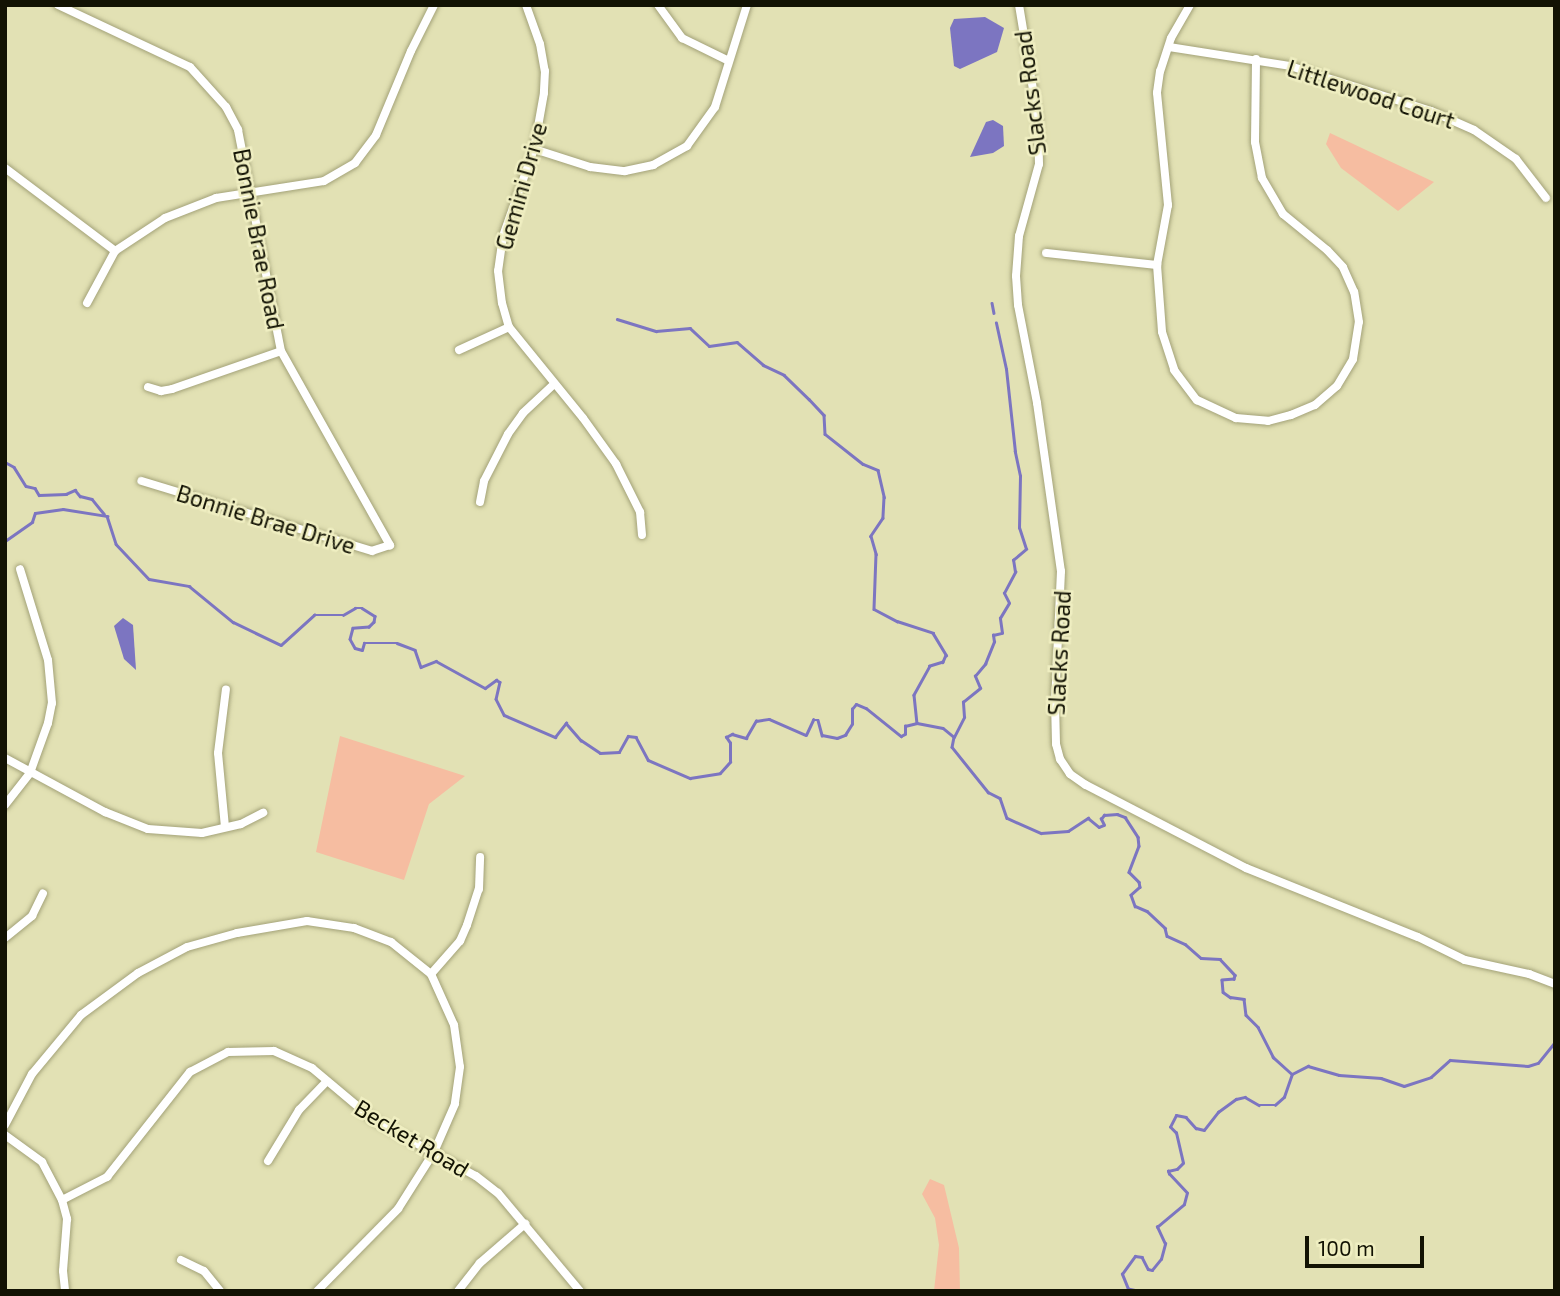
<!DOCTYPE html>
<style>
body{margin:0}
#map{position:relative;width:1560px;height:1296px;overflow:hidden;background:#e2e1b4;font-family:"Exo 2",sans-serif}
div>[style]{position:absolute}
[style*='--x']{left:calc(var(--x)*1px);top:calc(var(--y)*1px);width:calc(var(--w)*1px);rotate:calc(var(--a)*1deg)}
.green>*{inset:0;background:#f6bda1}
.water>*{inset:0;background:#7c75c1}
.stream>*{height:2.5px;margin:-1.25px;padding:0 1.25px;transform-origin:1.25px;border-radius:1.25px;background:#7c75c1}
.roads{filter:drop-shadow(0 0 2px #a3a278) drop-shadow(0 0 2px #a3a278)}
.minor>*{height:8px;margin:-4px;padding:0 4px;transform-origin:4px;border-radius:4px;background:#fff}
span{translate:-50% -50%;white-space:nowrap;text-align:center;line-height:1.15;-webkit-text-stroke:5px #efeec1;paint-order:stroke}
.street-label{font-size:23px;color:#121203}
.frame{position:absolute;inset:0;border:7px solid #121203;pointer-events:none}
.scale{position:absolute;left:1305px;top:1236px;width:119px;height:32px;box-sizing:border-box;border:4px solid #121203;border-top:0;padding-left:9px;font-size:21px;line-height:24px;white-space:nowrap;color:#121203;-webkit-text-stroke:5px #efeec1;paint-order:stroke}
</style>
<div id="map">
<div class="green">
<i style="clip-path:polygon(1330px 133px,1434px 182px,1398px 211px,1341px 168px,1326px 144px)"></i>
<i style="clip-path:polygon(340px 736px,465px 776px,429px 804px,404px 880px,316px 852px)"></i>
<i style="clip-path:polygon(930px 1179px,944px 1185px,959px 1248px,960px 1291px,934px 1291px,939px 1245px,935px 1218px,922px 1194px)"></i>
</div>
<div class="water">
<i style="clip-path:polygon(985px 17px,1004px 28px,997px 52px,960px 69px,954px 66px,950px 28px,954px 19px)"></i>
<i style="clip-path:polygon(993px 120px,1003px 126px,1004px 146px,993px 153px,970px 157px,986px 122px)"></i>
<i style="clip-path:polygon(123px 618px,133px 625px,136px 670px,124px 659px,114px 626px)"></i>
</div>
<div class="stream">
<i style="--x:992;--y:303;--w:10;--a:79"></i>
<i style="--x:617;--y:319;--w:41;--a:17.1"></i>
<i style="--x:656;--y:331;--w:34;--a:-5"></i>
<i style="--x:690;--y:328;--w:26;--a:43"></i>
<i style="--x:709;--y:346;--w:28;--a:-8"></i>
<i style="--x:737;--y:342;--w:35;--a:41"></i>
<i style="--x:763;--y:365;--w:23;--a:25"></i>
<i style="--x:784;--y:375;--w:35;--a:44"></i>
<i style="--x:809;--y:399;--w:22;--a:47"></i>
<i style="--x:824;--y:415;--w:19;--a:87"></i>
<i style="--x:825;--y:434;--w:48;--a:38.3"></i>
<i style="--x:863;--y:464;--w:16;--a:22"></i>
<i style="--x:878;--y:470;--w:28;--a:77"></i>
<i style="--x:884;--y:497;--w:21;--a:93"></i>
<i style="--x:883;--y:518;--w:22;--a:124"></i>
<i style="--x:871;--y:536;--w:19;--a:74"></i>
<i style="--x:876;--y:554;--w:55;--a:92.1"></i>
<i style="--x:874;--y:609;--w:26;--a:28"></i>
<i style="--x:897;--y:621;--w:38;--a:18"></i>
<i style="--x:933;--y:633;--w:26;--a:59"></i>
<i style="--x:946;--y:655;--w:8;--a:113"></i>
<i style="--x:943;--y:662;--w:14;--a:163"></i>
<i style="--x:930;--y:666;--w:33;--a:119"></i>
<i style="--x:914;--y:695;--w:28;--a:84"></i>
<i style="--x:5;--y:462;--w:10;--a:29"></i>
<i style="--x:14;--y:467;--w:22;--a:58"></i>
<i style="--x:26;--y:486;--w:9;--a:13"></i>
<i style="--x:35;--y:488;--w:8;--a:60"></i>
<i style="--x:39;--y:495;--w:27;--a:-2"></i>
<i style="--x:66;--y:494;--w:10;--a:-24"></i>
<i style="--x:75;--y:490;--w:8;--a:50"></i>
<i style="--x:80;--y:496;--w:12;--a:14"></i>
<i style="--x:92;--y:499;--w:19;--a:51"></i>
<i style="--x:5;--y:541;--w:33;--a:-35"></i>
<i style="--x:32;--y:522;--w:9;--a:-72"></i>
<i style="--x:35;--y:513;--w:28;--a:-8"></i>
<i style="--x:63;--y:509;--w:45;--a:9"></i>
<i style="--x:107;--y:516;--w:29;--a:72"></i>
<i style="--x:116;--y:544;--w:48;--a:46.7"></i>
<i style="--x:149;--y:579;--w:41;--a:9.9"></i>
<i style="--x:189;--y:586;--w:57;--a:39.3"></i>
<i style="--x:233;--y:622;--w:53;--a:25.6"></i>
<i style="--x:281;--y:645;--w:45;--a:-42.3"></i>
<i style="--x:314;--y:615;--w:29;--a:0"></i>
<i style="--x:343;--y:615;--w:14;--a:-30"></i>
<i style="--x:355;--y:608;--w:7;--a:0"></i>
<i style="--x:362;--y:608;--w:15;--a:32"></i>
<i style="--x:375;--y:616;--w:6;--a:99"></i>
<i style="--x:374;--y:622;--w:7;--a:135"></i>
<i style="--x:369;--y:627;--w:16;--a:176"></i>
<i style="--x:353;--y:628;--w:11;--a:105"></i>
<i style="--x:350;--y:639;--w:10;--a:61"></i>
<i style="--x:355;--y:648;--w:7;--a:16"></i>
<i style="--x:362;--y:650;--w:7;--a:-74"></i>
<i style="--x:364;--y:643;--w:33;--a:0"></i>
<i style="--x:397;--y:643;--w:19;--a:21"></i>
<i style="--x:415;--y:650;--w:18;--a:71"></i>
<i style="--x:421;--y:667;--w:16;--a:-22"></i>
<i style="--x:436;--y:661;--w:56;--a:28.9"></i>
<i style="--x:485;--y:688;--w:14;--a:-36"></i>
<i style="--x:496;--y:680;--w:4;--a:27"></i>
<i style="--x:500;--y:682;--w:17;--a:103"></i>
<i style="--x:496;--y:699;--w:18;--a:63"></i>
<i style="--x:504;--y:715;--w:56;--a:23.3"></i>
<i style="--x:555;--y:737;--w:18;--a:-52"></i>
<i style="--x:566;--y:723;--w:23;--a:49"></i>
<i style="--x:581;--y:740;--w:23;--a:34"></i>
<i style="--x:600;--y:753;--w:19;--a:-3"></i>
<i style="--x:619;--y:752;--w:18;--a:-61"></i>
<i style="--x:628;--y:736;--w:8;--a:7"></i>
<i style="--x:636;--y:737;--w:26;--a:62"></i>
<i style="--x:648;--y:760;--w:46;--a:23.2"></i>
<i style="--x:690;--y:778;--w:30;--a:-9"></i>
<i style="--x:720;--y:773;--w:15;--a:-48"></i>
<i style="--x:730;--y:762;--w:19;--a:-90"></i>
<i style="--x:730;--y:743;--w:7;--a:-124"></i>
<i style="--x:726;--y:737;--w:7;--a:-27"></i>
<i style="--x:732;--y:734;--w:15;--a:16"></i>
<i style="--x:746;--y:738;--w:20;--a:-60"></i>
<i style="--x:756;--y:721;--w:13;--a:-9"></i>
<i style="--x:769;--y:719;--w:40;--a:23.4"></i>
<i style="--x:806;--y:735;--w:17;--a:-65"></i>
<i style="--x:813;--y:720;--w:5;--a:0"></i>
<i style="--x:818;--y:720;--w:16;--a:75"></i>
<i style="--x:822;--y:735;--w:15;--a:11"></i>
<i style="--x:837;--y:738;--w:9;--a:-21"></i>
<i style="--x:845;--y:735;--w:13;--a:-58"></i>
<i style="--x:852;--y:724;--w:15;--a:-90"></i>
<i style="--x:852;--y:709;--w:6;--a:-51"></i>
<i style="--x:856;--y:704;--w:11;--a:22"></i>
<i style="--x:866;--y:708;--w:45;--a:38.7"></i>
<i style="--x:901;--y:736;--w:4;--a:-27"></i>
<i style="--x:905;--y:734;--w:8;--a:-90"></i>
<i style="--x:905;--y:726;--w:12;--a:-14"></i>
<i style="--x:917;--y:723;--w:26;--a:11"></i>
<i style="--x:943;--y:728;--w:14;--a:39"></i>
<i style="--x:954;--y:737;--w:10;--a:101"></i>
<i style="--x:952;--y:747;--w:58;--a:51.3"></i>
<i style="--x:988;--y:792;--w:13;--a:27"></i>
<i style="--x:1000;--y:798;--w:21;--a:71"></i>
<i style="--x:1007;--y:818;--w:37;--a:24"></i>
<i style="--x:1041;--y:833;--w:27;--a:-4"></i>
<i style="--x:1068;--y:831;--w:24;--a:-33"></i>
<i style="--x:1088;--y:818;--w:14;--a:39"></i>
<i style="--x:1099;--y:827;--w:5;--a:-22"></i>
<i style="--x:1104;--y:825;--w:7;--a:-117"></i>
<i style="--x:1101;--y:819;--w:5;--a:-53"></i>
<i style="--x:1104;--y:815;--w:13;--a:-4"></i>
<i style="--x:1117;--y:814;--w:9;--a:21"></i>
<i style="--x:1125;--y:817;--w:24;--a:57"></i>
<i style="--x:1138;--y:837;--w:9;--a:84"></i>
<i style="--x:1139;--y:846;--w:28;--a:111"></i>
<i style="--x:1129;--y:872;--w:14;--a:45"></i>
<i style="--x:1139;--y:882;--w:5;--a:79"></i>
<i style="--x:1140;--y:887;--w:12;--a:138"></i>
<i style="--x:1131;--y:895;--w:12;--a:70"></i>
<i style="--x:1135;--y:906;--w:13;--a:23"></i>
<i style="--x:1147;--y:911;--w:25;--a:43"></i>
<i style="--x:1165;--y:928;--w:8;--a:76"></i>
<i style="--x:1167;--y:936;--w:20;--a:24"></i>
<i style="--x:1185;--y:944;--w:21;--a:41"></i>
<i style="--x:1201;--y:958;--w:19;--a:3"></i>
<i style="--x:1220;--y:959;--w:22;--a:47"></i>
<i style="--x:1235;--y:975;--w:4;--a:104"></i>
<i style="--x:1234;--y:979;--w:12;--a:175"></i>
<i style="--x:1222;--y:980;--w:12;--a:85"></i>
<i style="--x:1223;--y:992;--w:9;--a:36"></i>
<i style="--x:1230;--y:997;--w:14;--a:8"></i>
<i style="--x:1244;--y:999;--w:16;--a:83"></i>
<i style="--x:1246;--y:1015;--w:17;--a:45"></i>
<i style="--x:1258;--y:1027;--w:34;--a:63"></i>
<i style="--x:1273;--y:1057;--w:25;--a:42"></i>
<i style="--x:954;--y:737;--w:22;--a:-63"></i>
<i style="--x:964;--y:717;--w:15;--a:-94"></i>
<i style="--x:963;--y:702;--w:22;--a:-39"></i>
<i style="--x:980;--y:688;--w:13;--a:-113"></i>
<i style="--x:975;--y:676;--w:16;--a:-50"></i>
<i style="--x:985;--y:664;--w:24;--a:-68"></i>
<i style="--x:994;--y:642;--w:7;--a:-98"></i>
<i style="--x:993;--y:635;--w:9;--a:-13"></i>
<i style="--x:1002;--y:633;--w:15;--a:-98"></i>
<i style="--x:1000;--y:618;--w:17;--a:-59"></i>
<i style="--x:1009;--y:603;--w:11;--a:-117"></i>
<i style="--x:1004;--y:593;--w:24;--a:-62"></i>
<i style="--x:1015;--y:572;--w:12;--a:-99"></i>
<i style="--x:1013;--y:560;--w:17;--a:-40"></i>
<i style="--x:1026;--y:549;--w:22;--a:-108"></i>
<i style="--x:1019;--y:528;--w:52;--a:-88.9"></i>
<i style="--x:1020;--y:476;--w:25;--a:-102"></i>
<i style="--x:1015;--y:452;--w:83;--a:-96.2"></i>
<i style="--x:1006;--y:369;--w:47;--a:-102.3"></i>
<i style="--x:1137;--y:1291;--w:9;--a:-167"></i>
<i style="--x:1128;--y:1289;--w:16;--a:-112"></i>
<i style="--x:1122;--y:1274;--w:22;--a:-54"></i>
<i style="--x:1135;--y:1256;--w:7;--a:8"></i>
<i style="--x:1142;--y:1257;--w:13;--a:63"></i>
<i style="--x:1148;--y:1269;--w:4;--a:14"></i>
<i style="--x:1152;--y:1270;--w:14;--a:-51"></i>
<i style="--x:1161;--y:1259;--w:16;--a:-75"></i>
<i style="--x:1165;--y:1244;--w:19;--a:-115"></i>
<i style="--x:1157;--y:1227;--w:35;--a:-40"></i>
<i style="--x:1184;--y:1204;--w:11;--a:-75"></i>
<i style="--x:1187;--y:1193;--w:26;--a:-133"></i>
<i style="--x:1169;--y:1174;--w:3;--a:-108"></i>
<i style="--x:1168;--y:1171;--w:9;--a:-13"></i>
<i style="--x:1177;--y:1169;--w:8;--a:-45"></i>
<i style="--x:1183;--y:1163;--w:31;--a:-103"></i>
<i style="--x:1176;--y:1133;--w:8;--a:-135"></i>
<i style="--x:1170;--y:1127;--w:13;--a:-63"></i>
<i style="--x:1176;--y:1115;--w:10;--a:11"></i>
<i style="--x:1186;--y:1117;--w:15;--a:48"></i>
<i style="--x:1196;--y:1128;--w:8;--a:14"></i>
<i style="--x:1204;--y:1130;--w:23;--a:-52"></i>
<i style="--x:1218;--y:1112;--w:22;--a:-36"></i>
<i style="--x:1236;--y:1099;--w:9;--a:-13"></i>
<i style="--x:1245;--y:1097;--w:16;--a:30"></i>
<i style="--x:1259;--y:1105;--w:16;--a:0"></i>
<i style="--x:1275;--y:1105;--w:12;--a:-42"></i>
<i style="--x:1284;--y:1097;--w:24;--a:-71"></i>
<i style="--x:1292;--y:1074;--w:18;--a:-27"></i>
<i style="--x:1308;--y:1066;--w:32;--a:16"></i>
<i style="--x:1339;--y:1075;--w:42;--a:4.1"></i>
<i style="--x:1381;--y:1078;--w:24;--a:19"></i>
<i style="--x:1404;--y:1086;--w:28;--a:-18"></i>
<i style="--x:1431;--y:1077;--w:25;--a:-42"></i>
<i style="--x:1450;--y:1060;--w:78;--a:4.4"></i>
<i style="--x:1528;--y:1066;--w:10;--a:-17"></i>
<i style="--x:1538;--y:1063;--w:27;--a:-51"></i>
</div>
<div class="roads">
<div class="minor">
<i style="--x:58;--y:5;--w:146;--a:25.2"></i>
<i style="--x:190;--y:67;--w:54;--a:48"></i>
<i style="--x:226;--y:107;--w:26;--a:62"></i>
<i style="--x:238;--y:130;--w:225;--a:79"></i>
<i style="--x:281;--y:351;--w:223;--a:60.7"></i>
<i style="--x:390;--y:545;--w:19;--a:162"></i>
<i style="--x:372;--y:551;--w:241;--a:-163.1"></i>
<i style="--x:526;--y:5;--w:41;--a:70.3"></i>
<i style="--x:540;--y:44;--w:27;--a:80"></i>
<i style="--x:545;--y:71;--w:22;--a:93"></i>
<i style="--x:544;--y:93;--w:57;--a:100.1"></i>
<i style="--x:534;--y:149;--w:92;--a:109.6"></i>
<i style="--x:503;--y:236;--w:35;--a:98"></i>
<i style="--x:498;--y:271;--w:32;--a:83"></i>
<i style="--x:502;--y:303;--w:25;--a:74"></i>
<i style="--x:509;--y:327;--w:117;--a:50.9"></i>
<i style="--x:583;--y:418;--w:57;--a:54.3"></i>
<i style="--x:616;--y:464;--w:54;--a:63.4"></i>
<i style="--x:640;--y:512;--w:23;--a:85"></i>
<i style="--x:658;--y:5;--w:41;--a:54"></i>
<i style="--x:682;--y:38;--w:52;--a:26.1"></i>
<i style="--x:1019;--y:5;--w:117;--a:80.6"></i>
<i style="--x:1038;--y:120;--w:44;--a:88.7"></i>
<i style="--x:1039;--y:164;--w:75;--a:105.5"></i>
<i style="--x:1019;--y:236;--w:40;--a:94.3"></i>
<i style="--x:1016;--y:276;--w:29;--a:86"></i>
<i style="--x:1018;--y:305;--w:100;--a:79"></i>
<i style="--x:1037;--y:403;--w:170;--a:81.9"></i>
<i style="--x:1061;--y:571;--w:131;--a:92.6"></i>
<i style="--x:1055;--y:702;--w:42;--a:88.6"></i>
<i style="--x:1056;--y:744;--w:16;--a:75"></i>
<i style="--x:1060;--y:759;--w:18;--a:56"></i>
<i style="--x:1070;--y:774;--w:19;--a:35"></i>
<i style="--x:1086;--y:785;--w:180;--a:27.4"></i>
<i style="--x:1246;--y:868;--w:185;--a:21.9"></i>
<i style="--x:1418;--y:937;--w:52;--a:26.1"></i>
<i style="--x:1465;--y:960;--w:66;--a:12.3"></i>
<i style="--x:1529;--y:974;--w:28;--a:21"></i>
<i style="--x:1190;--y:5;--w:38;--a:120"></i>
<i style="--x:1171;--y:38;--w:35;--a:108"></i>
<i style="--x:1160;--y:71;--w:22;--a:98"></i>
<i style="--x:1157;--y:93;--w:113;--a:84.4"></i>
<i style="--x:1168;--y:205;--w:61;--a:100.4"></i>
<i style="--x:1157;--y:265;--w:67;--a:85.7"></i>
<i style="--x:1162;--y:332;--w:40;--a:72"></i>
<i style="--x:1174;--y:370;--w:38;--a:53"></i>
<i style="--x:1197;--y:400;--w:43;--a:24.8"></i>
<i style="--x:1236;--y:418;--w:32;--a:5"></i>
<i style="--x:1268;--y:421;--w:24;--a:-15"></i>
<i style="--x:1291;--y:415;--w:26;--a:-23"></i>
<i style="--x:1315;--y:405;--w:29;--a:-41"></i>
<i style="--x:1337;--y:386;--w:31;--a:-59"></i>
<i style="--x:1353;--y:359;--w:37;--a:-81"></i>
<i style="--x:1359;--y:322;--w:30;--a:-99"></i>
<i style="--x:1354;--y:292;--w:27;--a:-114"></i>
<i style="--x:1343;--y:267;--w:23;--a:-133"></i>
<i style="--x:1327;--y:250;--w:57;--a:-140.7"></i>
<i style="--x:1283;--y:214;--w:42;--a:-120.3"></i>
<i style="--x:1262;--y:178;--w:37;--a:-101"></i>
<i style="--x:1255;--y:142;--w:83;--a:-89.3"></i>
<i style="--x:1169;--y:47;--w:122;--a:8.9"></i>
<i style="--x:1290;--y:66;--w:148;--a:17.7"></i>
<i style="--x:1431;--y:111;--w:47;--a:23.8"></i>
<i style="--x:1474;--y:130;--w:51;--a:34.6"></i>
<i style="--x:1516;--y:159;--w:49;--a:52.4"></i>
<i style="--x:534;--y:149;--w:59;--a:17.8"></i>
<i style="--x:590;--y:167;--w:35;--a:7"></i>
<i style="--x:625;--y:171;--w:29;--a:-12"></i>
<i style="--x:653;--y:165;--w:39;--a:-29"></i>
<i style="--x:687;--y:146;--w:48;--a:-54.3"></i>
<i style="--x:715;--y:107;--w:107;--a:-72.6"></i>
<i style="--x:5;--y:168;--w:138;--a:37"></i>
<i style="--x:1046;--y:253;--w:112;--a:6.2"></i>
<i style="--x:87;--y:303;--w:59;--a:-61.7"></i>
<i style="--x:115;--y:251;--w:60;--a:-33.4"></i>
<i style="--x:165;--y:218;--w:55;--a:-21.4"></i>
<i style="--x:216;--y:198;--w:109;--a:-8.9"></i>
<i style="--x:324;--y:181;--w:36;--a:-30"></i>
<i style="--x:355;--y:163;--w:35;--a:-53"></i>
<i style="--x:376;--y:135;--w:91;--a:-67.4"></i>
<i style="--x:411;--y:51;--w:51;--a:-63.4"></i>
<i style="--x:459;--y:350;--w:55;--a:-24.7"></i>
<i style="--x:148;--y:387;--w:14;--a:17"></i>
<i style="--x:161;--y:391;--w:11;--a:-10"></i>
<i style="--x:172;--y:389;--w:115;--a:-19.2"></i>
<i style="--x:480;--y:502;--w:21;--a:-79"></i>
<i style="--x:484;--y:481;--w:53;--a:-62.9"></i>
<i style="--x:508;--y:434;--w:26;--a:-54"></i>
<i style="--x:523;--y:413;--w:42;--a:-43.1"></i>
<i style="--x:5;--y:758;--w:114;--a:28.4"></i>
<i style="--x:105;--y:812;--w:46;--a:21.6"></i>
<i style="--x:148;--y:829;--w:54;--a:4.2"></i>
<i style="--x:202;--y:833;--w:40;--a:-13"></i>
<i style="--x:241;--y:824;--w:25;--a:-27"></i>
<i style="--x:5;--y:805;--w:41;--a:-52"></i>
<i style="--x:30;--y:773;--w:53;--a:-70.2"></i>
<i style="--x:48;--y:723;--w:20;--a:-79"></i>
<i style="--x:52;--y:703;--w:43;--a:-95.3"></i>
<i style="--x:48;--y:660;--w:95;--a:-107.1"></i>
<i style="--x:225;--y:827;--w:74;--a:-95.4"></i>
<i style="--x:218;--y:753;--w:64;--a:-82.9"></i>
<i style="--x:5;--y:938;--w:35;--a:-39"></i>
<i style="--x:32;--y:916;--w:25;--a:-64"></i>
<i style="--x:431;--y:974;--w:44;--a:-48.7"></i>
<i style="--x:460;--y:941;--w:17;--a:-66"></i>
<i style="--x:467;--y:925;--w:38;--a:-72"></i>
<i style="--x:479;--y:889;--w:32;--a:-88"></i>
<i style="--x:5;--y:1125;--w:58;--a:-62.1"></i>
<i style="--x:32;--y:1074;--w:77;--a:-50.3"></i>
<i style="--x:81;--y:1015;--w:71;--a:-36.4"></i>
<i style="--x:138;--y:973;--w:55;--a:-28"></i>
<i style="--x:187;--y:947;--w:52;--a:-15.6"></i>
<i style="--x:237;--y:933;--w:71;--a:-9.7"></i>
<i style="--x:307;--y:921;--w:48;--a:8.5"></i>
<i style="--x:354;--y:928;--w:40;--a:21"></i>
<i style="--x:391;--y:942;--w:51;--a:38.7"></i>
<i style="--x:431;--y:974;--w:56;--a:65.7"></i>
<i style="--x:454;--y:1025;--w:42;--a:81.9"></i>
<i style="--x:460;--y:1067;--w:37;--a:98"></i>
<i style="--x:455;--y:1104;--w:52;--a:113.6"></i>
<i style="--x:434;--y:1152;--w:67;--a:122.3"></i>
<i style="--x:398;--y:1209;--w:115;--a:134.6"></i>
<i style="--x:5;--y:1135;--w:46;--a:36.1"></i>
<i style="--x:42;--y:1162;--w:43;--a:62.2"></i>
<i style="--x:62;--y:1200;--w:20;--a:75"></i>
<i style="--x:67;--y:1219;--w:52;--a:94.4"></i>
<i style="--x:63;--y:1271;--w:20;--a:84"></i>
<i style="--x:268;--y:1161;--w:60;--a:-58.7"></i>
<i style="--x:299;--y:1110;--w:40;--a:-46"></i>
<i style="--x:62;--y:1200;--w:51;--a:-27.1"></i>
<i style="--x:107;--y:1177;--w:134;--a:-51.7"></i>
<i style="--x:190;--y:1072;--w:43;--a:-27.8"></i>
<i style="--x:228;--y:1052;--w:46;--a:-1.2"></i>
<i style="--x:274;--y:1051;--w:42;--a:24.1"></i>
<i style="--x:312;--y:1068;--w:81;--a:40"></i>
<i style="--x:374;--y:1120;--w:116;--a:28.8"></i>
<i style="--x:476;--y:1176;--w:28;--a:38"></i>
<i style="--x:498;--y:1193;--w:128;--a:50.1"></i>
<i style="--x:181;--y:1260;--w:25;--a:26"></i>
<i style="--x:204;--y:1271;--w:26;--a:51"></i>
<i style="--x:458;--y:1291;--w:36;--a:-52"></i>
<i style="--x:480;--y:1263;--w:60;--a:-40.9"></i>
</div>
</div>
<div class="street-label">
<span style="left:1030px;top:93px;rotate:-97deg">Slacks Road</span>
<span style="left:1371px;top:94px;rotate:18deg">Littlewood Court</span>
<span style="left:521px;top:186px;rotate:-74deg">Gemini Drive</span>
<span style="left:259px;top:239px;rotate:79deg">Bonnie Brae Road</span>
<span style="left:266px;top:519px;rotate:17deg">Bonnie Brae Drive</span>
<span style="left:1059px;top:653px;rotate:-87deg">Slacks Road</span>
<span style="left:412px;top:1138px;rotate:31deg">Becket Road</span>
</div>
<div class="frame"></div>
<div class="scale">100 m</div>
</div>
